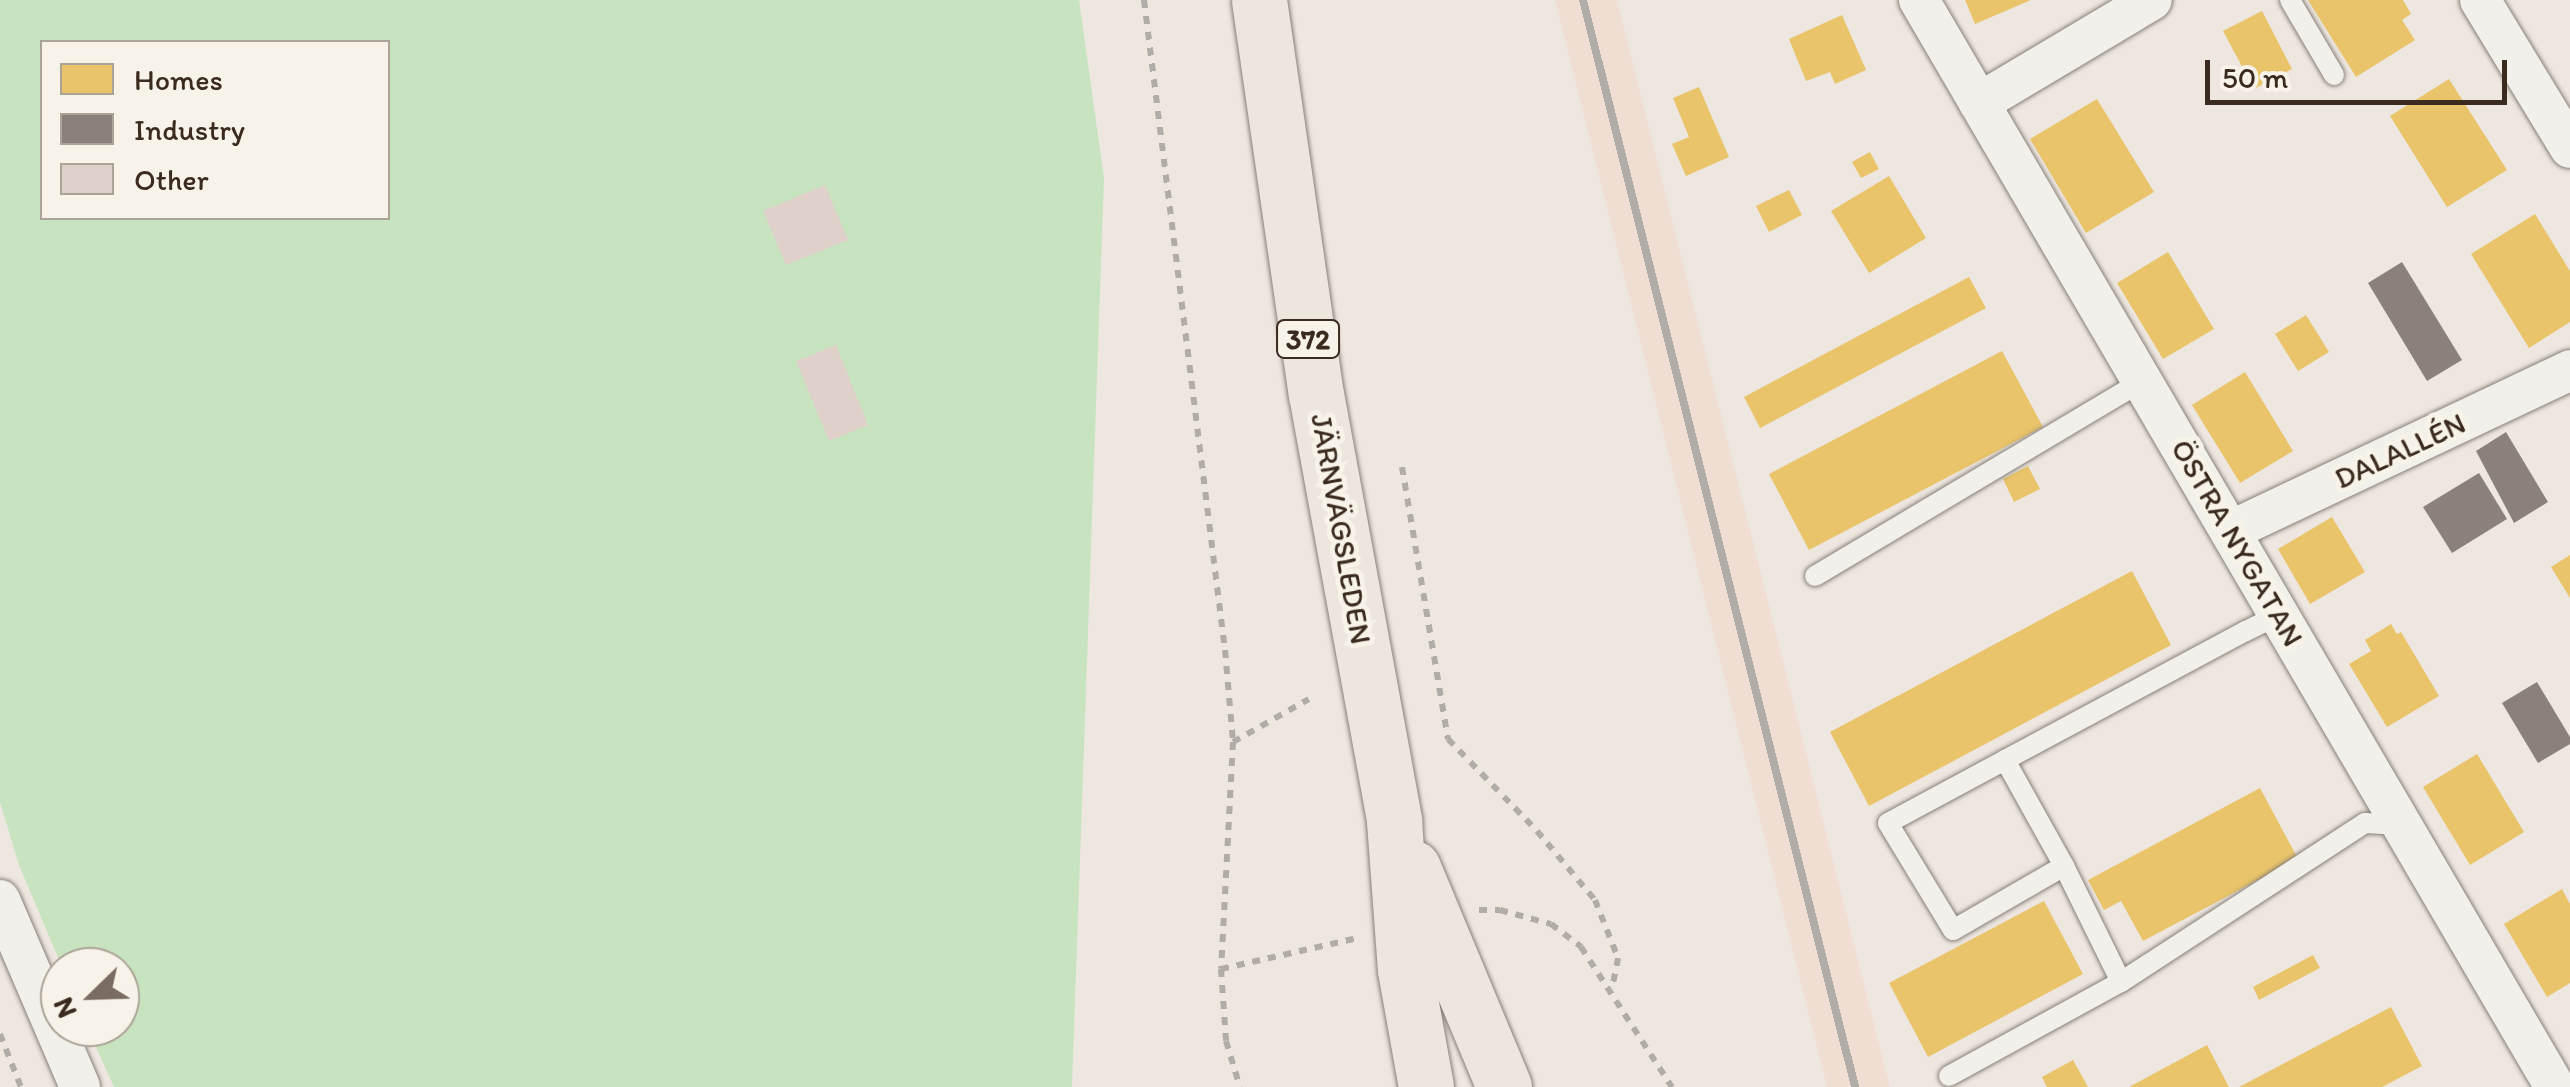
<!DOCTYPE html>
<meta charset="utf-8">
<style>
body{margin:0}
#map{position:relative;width:2570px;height:1087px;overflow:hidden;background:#eee7e0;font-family:Itim,sans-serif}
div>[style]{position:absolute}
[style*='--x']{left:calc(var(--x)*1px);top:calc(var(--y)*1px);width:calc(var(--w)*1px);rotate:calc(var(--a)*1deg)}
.built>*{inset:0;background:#f0ded3}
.green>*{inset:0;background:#c8e3bf}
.homes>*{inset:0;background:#e9c46a}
.industry>*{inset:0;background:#8a817c}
.building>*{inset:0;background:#dfd0ca}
.path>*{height:6px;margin-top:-3px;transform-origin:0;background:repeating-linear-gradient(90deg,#b0aca8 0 8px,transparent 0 16px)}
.roads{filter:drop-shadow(0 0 2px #87807a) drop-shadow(0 0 2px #87807a)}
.service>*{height:20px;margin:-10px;padding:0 10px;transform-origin:10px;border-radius:10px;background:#f1f0eb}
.minor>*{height:40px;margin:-20px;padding:0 20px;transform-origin:20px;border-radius:20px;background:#f1f0eb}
.primary>*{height:55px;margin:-27.5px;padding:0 27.5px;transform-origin:27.5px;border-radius:27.5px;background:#ece6dd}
.rail>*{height:8px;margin:-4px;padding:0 4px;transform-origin:4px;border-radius:4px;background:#b0aca8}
span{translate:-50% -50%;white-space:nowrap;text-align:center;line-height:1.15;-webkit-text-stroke:10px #f7f3e8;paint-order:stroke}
.shield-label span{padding:2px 8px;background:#f7f3e8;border:2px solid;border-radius:8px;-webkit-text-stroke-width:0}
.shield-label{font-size:28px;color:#3b2a1e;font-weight:700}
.street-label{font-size:30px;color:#3b2a1e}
.legend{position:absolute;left:40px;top:40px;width:350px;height:180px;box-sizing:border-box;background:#f7f3e8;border:2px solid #aca397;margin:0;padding:12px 18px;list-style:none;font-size:30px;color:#3b2a1e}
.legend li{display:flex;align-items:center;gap:20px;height:50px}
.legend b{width:50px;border:2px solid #aca397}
.north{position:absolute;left:40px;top:947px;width:100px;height:100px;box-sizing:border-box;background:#f7f3e8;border:2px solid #aca397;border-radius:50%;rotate:247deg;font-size:28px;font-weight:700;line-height:40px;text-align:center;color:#3b2a1e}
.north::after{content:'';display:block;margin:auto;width:35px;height:45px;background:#7a6c62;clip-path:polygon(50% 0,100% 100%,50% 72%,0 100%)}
.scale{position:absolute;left:2205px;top:60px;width:302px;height:45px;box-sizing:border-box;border:5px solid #3b2a1e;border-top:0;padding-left:12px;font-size:30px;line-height:35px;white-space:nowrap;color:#3b2a1e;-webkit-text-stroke:8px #f7f3e8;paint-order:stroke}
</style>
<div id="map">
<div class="built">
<i style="clip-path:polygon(1555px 0,1617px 0,1890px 1087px,1827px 1087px)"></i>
</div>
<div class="green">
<i style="clip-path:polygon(evenodd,0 0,1079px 0,1104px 178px,1072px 1087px,114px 1087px,87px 1027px,120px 1027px,120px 967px,62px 967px,19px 865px,0 802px,0 0,42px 42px,388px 42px,388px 218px,42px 218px,42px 42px)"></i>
</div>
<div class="homes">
<i style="clip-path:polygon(1965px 0,2031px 0,1975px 24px)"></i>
<i style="clip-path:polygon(2308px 0,2403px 0,2411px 14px,2402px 20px,2415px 40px,2356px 77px)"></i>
<i style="clip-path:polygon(2262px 11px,2292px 69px,2254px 89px,2223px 31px)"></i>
<i style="clip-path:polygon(1842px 15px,1866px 70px,1835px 84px,1830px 72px,1806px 81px,1789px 39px)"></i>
<i style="clip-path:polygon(2449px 79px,2507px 170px,2447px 207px,2390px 116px)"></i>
<i style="clip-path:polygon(1699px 87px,1729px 157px,1686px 176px,1672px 144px,1689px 137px,1673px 98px)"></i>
<i style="clip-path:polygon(2097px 99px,2154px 192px,2086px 233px,2030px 139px)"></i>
<i style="clip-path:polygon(1870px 152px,1879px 169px,1861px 178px,1852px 162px)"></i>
<i style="clip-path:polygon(1889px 176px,1926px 238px,1869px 273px,1831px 211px)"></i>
<i style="clip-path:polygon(1789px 190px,1802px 215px,1769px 232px,1756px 206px)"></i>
<i style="clip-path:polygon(2535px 214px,2570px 271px,2570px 322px,2529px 348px,2471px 254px)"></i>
<i style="clip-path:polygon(2168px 252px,2214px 329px,2163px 359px,2117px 283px)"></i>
<i style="clip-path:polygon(1969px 277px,1986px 308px,1760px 428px,1744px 397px)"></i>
<i style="clip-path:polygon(2306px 315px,2329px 352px,2298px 371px,2275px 334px)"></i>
<i style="clip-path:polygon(2002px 351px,2043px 427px,1809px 550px,1769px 474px)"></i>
<i style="clip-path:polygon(2245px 372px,2293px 451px,2240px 483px,2192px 405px)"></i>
<i style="clip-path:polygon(2028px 466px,2040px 489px,2014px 502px,2003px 479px)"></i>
<i style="clip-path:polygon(2332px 517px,2365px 572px,2310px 604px,2278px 549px)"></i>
<i style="clip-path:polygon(2570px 555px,2570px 598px,2551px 567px)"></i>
<i style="clip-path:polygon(2132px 571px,2171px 645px,1869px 806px,1830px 732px)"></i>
<i style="clip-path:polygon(2391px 624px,2397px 634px,2401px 632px,2439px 696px,2387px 727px,2349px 664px,2371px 651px,2365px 640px)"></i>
<i style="clip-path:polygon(2477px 754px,2524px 832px,2470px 865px,2423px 787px)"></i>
<i style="clip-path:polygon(2260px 788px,2298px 859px,2143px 941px,2121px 901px,2104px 910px,2088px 880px)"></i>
<i style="clip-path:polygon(2562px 889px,2570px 904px,2570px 983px,2547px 997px,2504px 924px)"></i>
<i style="clip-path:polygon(2044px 901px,2083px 974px,1928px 1057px,1889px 983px)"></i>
<i style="clip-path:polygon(2313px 955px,2320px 968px,2259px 1000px,2253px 987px)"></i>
<i style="clip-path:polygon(2391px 1007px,2422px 1066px,2382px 1087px,2239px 1087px)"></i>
<i style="clip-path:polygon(2207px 1045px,2229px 1087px,2129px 1087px)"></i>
<i style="clip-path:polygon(2073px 1060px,2088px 1087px,2047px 1087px,2042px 1077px)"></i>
</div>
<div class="industry">
<i style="clip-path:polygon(2402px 262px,2462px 360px,2427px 381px,2368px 283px)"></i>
<i style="clip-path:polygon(2506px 432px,2548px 502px,2514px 523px,2476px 451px)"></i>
<i style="clip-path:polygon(2479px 473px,2507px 519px,2452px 553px,2423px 507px)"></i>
<i style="clip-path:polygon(2537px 682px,2570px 737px,2570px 744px,2538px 763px,2502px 703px)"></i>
</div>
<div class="building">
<i style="clip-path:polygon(825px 185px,848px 240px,786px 265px,763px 211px)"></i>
<i style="clip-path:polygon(836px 345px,868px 425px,829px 441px,796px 361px)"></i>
</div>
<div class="path">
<i style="--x:1144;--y:0;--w:655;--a:82.9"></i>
<i style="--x:1225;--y:650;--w:92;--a:85"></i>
<i style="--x:1233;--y:742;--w:227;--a:93"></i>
<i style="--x:1221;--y:969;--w:72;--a:86"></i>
<i style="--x:1226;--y:1041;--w:48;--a:73.1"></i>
<i style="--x:1402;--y:467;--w:276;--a:80.4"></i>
<i style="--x:1448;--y:739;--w:128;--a:45.9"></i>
<i style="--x:1537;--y:831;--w:90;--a:50"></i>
<i style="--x:1595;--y:900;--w:62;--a:68.4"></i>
<i style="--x:1618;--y:958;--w:32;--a:101"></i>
<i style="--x:1233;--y:742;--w:87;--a:-29.5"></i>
<i style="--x:1479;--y:910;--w:21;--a:0"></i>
<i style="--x:1500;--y:910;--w:53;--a:15.4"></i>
<i style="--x:1551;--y:924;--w:38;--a:37"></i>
<i style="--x:1581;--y:947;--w:167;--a:57"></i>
<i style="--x:1221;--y:969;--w:139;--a:-12.8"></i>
<i style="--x:0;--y:1034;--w:57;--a:68.4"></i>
</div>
<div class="roads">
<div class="service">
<i style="--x:2290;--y:0;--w:87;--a:59.6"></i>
<i style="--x:1815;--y:576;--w:381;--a:-30.8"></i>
<i style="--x:2005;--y:760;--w:121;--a:60.9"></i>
<i style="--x:2064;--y:866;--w:128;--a:150"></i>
<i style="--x:1953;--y:930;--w:125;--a:-121.3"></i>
<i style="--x:1888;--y:823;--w:133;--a:-28.3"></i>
<i style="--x:2005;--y:760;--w:273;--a:-28.2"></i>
<i style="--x:2246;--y:631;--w:37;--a:-26"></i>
<i style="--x:2064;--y:866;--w:129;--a:63.8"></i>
<i style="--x:1949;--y:1076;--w:196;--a:-28.7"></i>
<i style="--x:2121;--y:982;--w:291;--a:-33.1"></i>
<i style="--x:2365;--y:823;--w:37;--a:3"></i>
</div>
<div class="minor">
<i style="--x:1919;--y:0;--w:1259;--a:59.67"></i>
<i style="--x:2480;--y:0;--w:173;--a:58.7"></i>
<i style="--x:1979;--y:103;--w:201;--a:-30.8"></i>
<i style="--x:2230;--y:531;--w:376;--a:-25.3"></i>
<i style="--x:0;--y:900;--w:203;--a:66.8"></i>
</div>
<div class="primary">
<i style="--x:1259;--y:0;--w:398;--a:81.8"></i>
<i style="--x:1316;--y:394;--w:434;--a:79.6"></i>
<i style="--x:1394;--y:821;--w:149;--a:85.8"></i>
<i style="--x:1405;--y:970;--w:119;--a:79.8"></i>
<i style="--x:1413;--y:868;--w:237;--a:67.4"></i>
</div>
</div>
<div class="rail">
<i style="--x:1583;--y:0;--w:1121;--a:75.95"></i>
</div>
<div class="shield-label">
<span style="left:1308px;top:339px">372</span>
</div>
<div class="street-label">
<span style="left:2400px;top:451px;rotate:-25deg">DALALLÉN</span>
<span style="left:1341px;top:529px;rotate:80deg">JÄRNVÄGSLEDEN</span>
<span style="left:2237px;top:543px;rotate:60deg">ÖSTRA NYGATAN</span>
</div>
<ul class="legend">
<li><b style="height:28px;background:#e9c46a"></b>Homes</li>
<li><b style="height:28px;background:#8a817c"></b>Industry</li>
<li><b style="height:28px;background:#dfd0ca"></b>Other</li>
</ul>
<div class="north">N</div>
<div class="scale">50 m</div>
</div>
